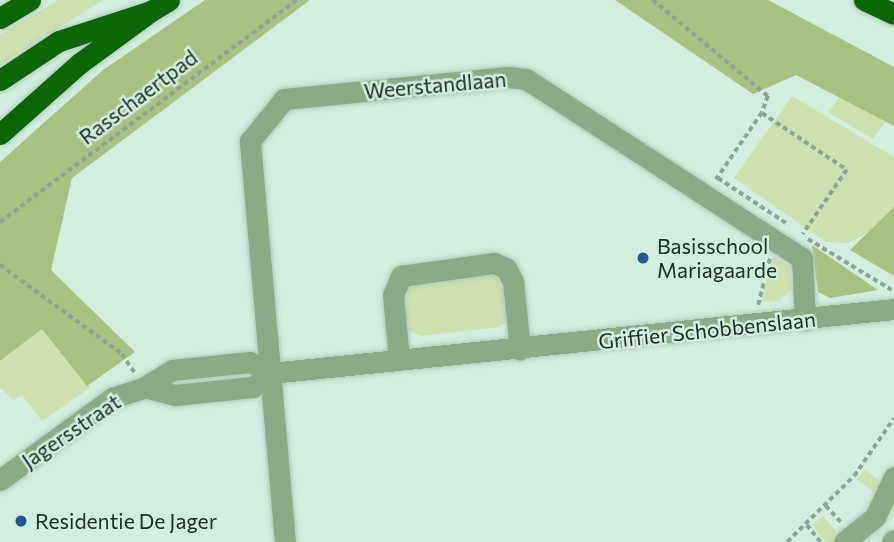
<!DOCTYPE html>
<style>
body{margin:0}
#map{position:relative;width:894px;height:542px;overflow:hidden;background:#d0eddd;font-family:Commissioner,sans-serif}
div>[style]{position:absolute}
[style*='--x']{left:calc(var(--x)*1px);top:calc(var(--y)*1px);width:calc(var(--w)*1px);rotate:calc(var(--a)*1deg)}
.green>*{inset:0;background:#cde0ad}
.forest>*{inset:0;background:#aac081}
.path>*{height:3.5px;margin-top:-1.75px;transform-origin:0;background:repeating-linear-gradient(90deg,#8ea497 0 5px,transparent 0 8.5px)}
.roads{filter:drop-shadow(0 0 2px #b1cabc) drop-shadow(0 0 2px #b1cabc)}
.minor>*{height:21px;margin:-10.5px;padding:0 10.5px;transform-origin:10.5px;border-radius:10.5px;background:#89ac86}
.highway>*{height:21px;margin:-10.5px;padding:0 10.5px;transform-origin:10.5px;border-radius:10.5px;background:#096805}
.dots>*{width:19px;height:19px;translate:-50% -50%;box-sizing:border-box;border:4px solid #d0eddd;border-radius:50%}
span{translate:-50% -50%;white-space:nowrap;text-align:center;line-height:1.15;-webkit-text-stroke:5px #d0eddd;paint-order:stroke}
.street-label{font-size:21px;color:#222d26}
.poi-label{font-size:21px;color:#222d26}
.left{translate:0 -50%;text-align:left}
</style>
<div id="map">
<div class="green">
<i style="clip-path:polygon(58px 0,103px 0,0 65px,0 35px)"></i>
<i style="clip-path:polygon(845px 91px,890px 115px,873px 139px,828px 112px)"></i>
<i style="clip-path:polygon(792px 96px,894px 157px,894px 218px,849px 243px,826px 242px,734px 178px)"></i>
<i style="clip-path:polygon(773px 256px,789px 266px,792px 289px,779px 301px,762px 302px)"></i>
<i style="clip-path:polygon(491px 271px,503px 277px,508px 320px,499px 327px,421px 336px,405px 329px,403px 285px)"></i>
<i style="clip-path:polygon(42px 329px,91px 387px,42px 421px,22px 395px,14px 400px,0 388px,0 361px)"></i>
<i style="clip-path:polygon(865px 469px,884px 485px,880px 497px,857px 479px)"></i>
<i style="clip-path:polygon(823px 516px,836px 531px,834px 542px,825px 542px,813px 525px)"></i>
</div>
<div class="forest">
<i style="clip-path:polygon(205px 0,310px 0,72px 178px,51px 270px,135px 352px,87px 386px,42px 329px,0 361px,0 162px,103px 70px)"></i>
<i style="clip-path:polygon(615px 0,768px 0,894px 67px,894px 126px,796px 75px,753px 94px)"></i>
<i style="clip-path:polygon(894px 207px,894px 276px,850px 250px)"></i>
<i style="clip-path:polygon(812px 245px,878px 290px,830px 298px,818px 292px)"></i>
</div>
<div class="path">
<i style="--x:653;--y:0;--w:150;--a:39.9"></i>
<i style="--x:768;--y:96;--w:18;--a:109"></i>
<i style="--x:762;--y:113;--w:81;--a:124.5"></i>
<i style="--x:762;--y:113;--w:102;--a:33.8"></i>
<i style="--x:847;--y:170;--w:78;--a:124.5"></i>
<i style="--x:718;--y:178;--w:85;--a:33.5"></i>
<i style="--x:0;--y:222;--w:371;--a:-36.8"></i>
<i style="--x:808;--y:239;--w:98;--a:31.3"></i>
<i style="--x:0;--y:265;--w:151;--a:36.1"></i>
<i style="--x:122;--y:354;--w:22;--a:56"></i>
<i style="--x:758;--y:305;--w:49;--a:-75.7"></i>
<i style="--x:826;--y:506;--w:23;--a:47"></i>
<i style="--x:807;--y:525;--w:22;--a:51"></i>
<i style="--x:787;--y:542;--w:94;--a:-44.6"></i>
<i style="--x:854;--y:476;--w:70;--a:-55.4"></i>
</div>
<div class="roads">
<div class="minor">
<i style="--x:399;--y:360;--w:65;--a:-95.3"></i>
<i style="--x:393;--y:295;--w:21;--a:-67"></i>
<i style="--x:401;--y:276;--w:94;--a:-8"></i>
<i style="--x:494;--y:263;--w:13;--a:23"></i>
<i style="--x:506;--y:268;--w:15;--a:62"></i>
<i style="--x:513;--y:281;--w:69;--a:84.2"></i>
<i style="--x:145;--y:387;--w:31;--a:15"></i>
<i style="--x:175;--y:395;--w:78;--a:-5.9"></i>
<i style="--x:253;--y:387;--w:23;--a:-38"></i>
<i style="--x:271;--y:373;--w:626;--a:-5.87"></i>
<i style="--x:0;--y:480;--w:139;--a:-36.2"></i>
<i style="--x:112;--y:398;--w:35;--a:-18"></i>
<i style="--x:145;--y:387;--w:32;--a:-32"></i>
<i style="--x:172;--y:370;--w:78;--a:-5.9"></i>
<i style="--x:250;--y:362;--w:24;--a:28"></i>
<i style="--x:285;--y:542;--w:403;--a:-95"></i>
<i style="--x:250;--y:141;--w:54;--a:-51"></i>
<i style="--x:284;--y:99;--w:225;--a:-5.6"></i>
<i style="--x:508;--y:77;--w:18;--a:6"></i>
<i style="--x:526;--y:79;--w:329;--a:33"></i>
<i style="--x:802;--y:258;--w:62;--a:87.2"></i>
<i style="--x:844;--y:542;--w:40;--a:-39"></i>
<i style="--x:875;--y:517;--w:44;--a:-64.6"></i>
<i style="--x:892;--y:542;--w:3;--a:-45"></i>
</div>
<div class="highway">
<i style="--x:864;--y:0;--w:33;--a:25"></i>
<i style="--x:0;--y:18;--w:35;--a:-31"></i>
<i style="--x:0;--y:80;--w:71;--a:-33.5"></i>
<i style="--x:59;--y:41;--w:97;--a:-18.1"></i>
<i style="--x:151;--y:11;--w:21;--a:-31"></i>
<i style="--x:0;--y:134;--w:107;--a:-41.6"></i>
<i style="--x:80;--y:63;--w:88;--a:-36.2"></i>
</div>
</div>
<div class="dots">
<i style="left:643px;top:258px;background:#205990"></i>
<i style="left:21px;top:521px;background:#205990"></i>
</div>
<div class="street-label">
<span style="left:435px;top:85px;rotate:-5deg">Weerstandlaan</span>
<span style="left:138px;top:97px;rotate:-37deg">Rasschaertpad</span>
<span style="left:707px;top:330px;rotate:-6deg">Griffier Schobbenslaan</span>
<span style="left:71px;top:431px;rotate:-34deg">Jagersstraat</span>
</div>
<div class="poi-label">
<span class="left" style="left:657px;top:258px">Basisschool<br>Mariagaarde</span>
<span class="left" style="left:35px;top:521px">Residentie De Jager</span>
</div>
</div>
